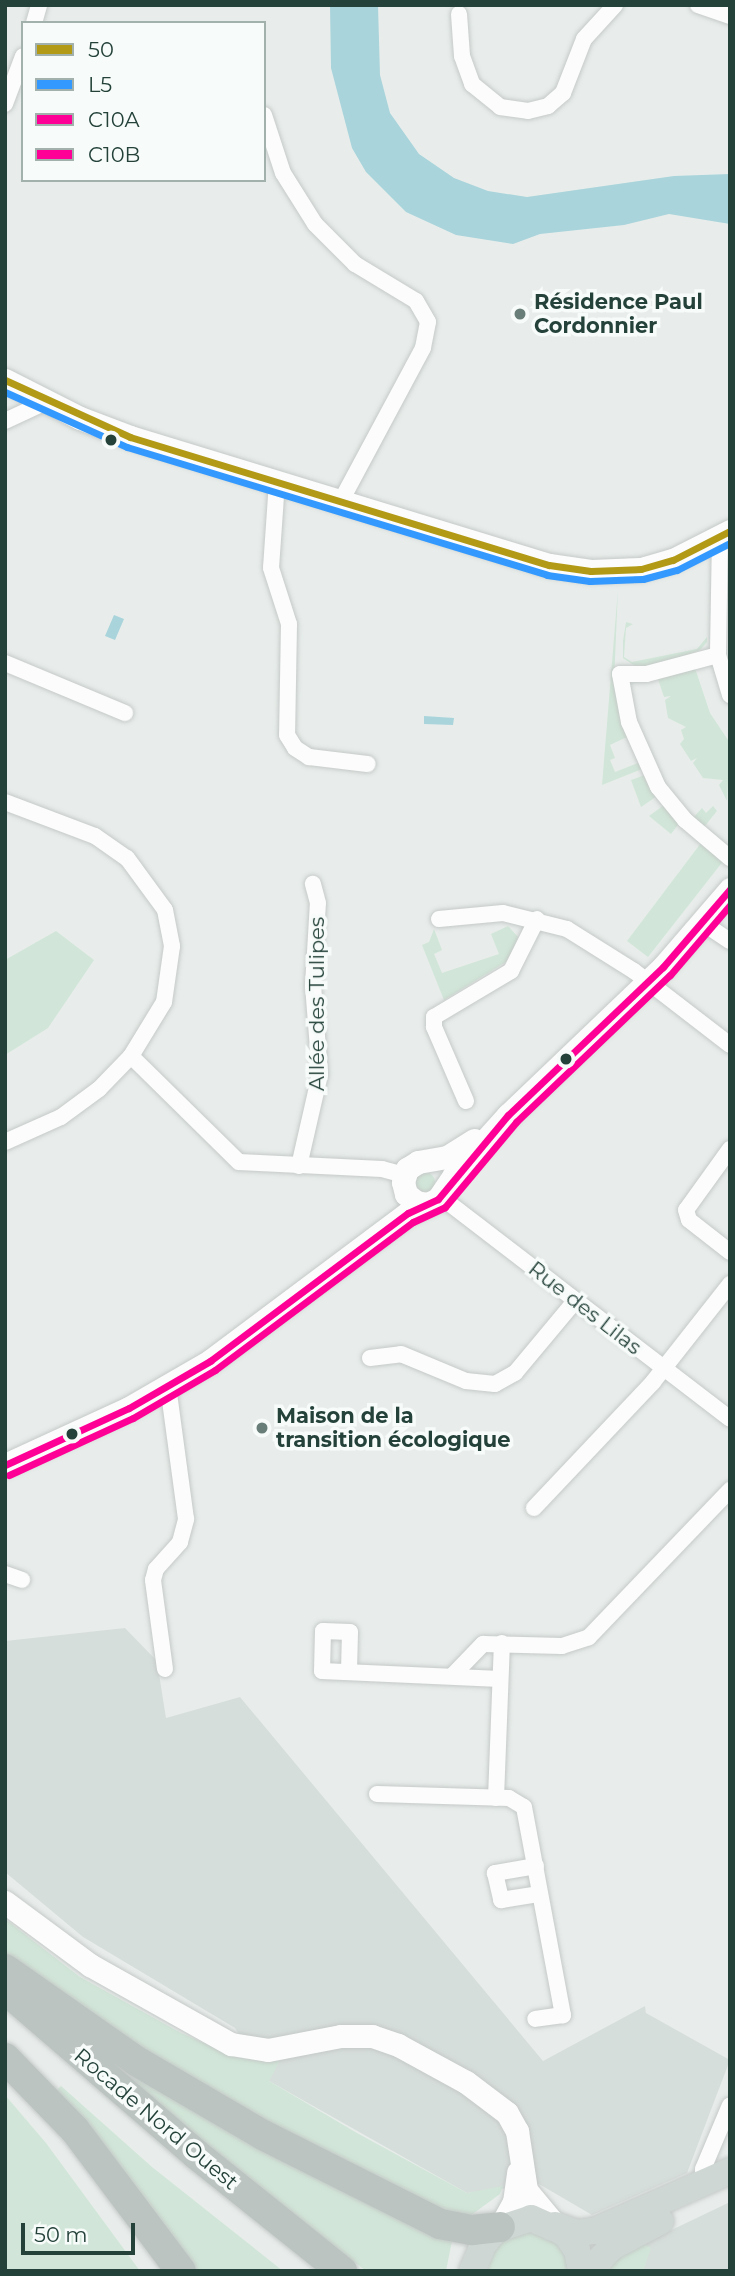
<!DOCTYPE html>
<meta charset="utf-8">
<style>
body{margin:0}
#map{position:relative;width:735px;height:2276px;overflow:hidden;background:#e8edeb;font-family:Montserrat,sans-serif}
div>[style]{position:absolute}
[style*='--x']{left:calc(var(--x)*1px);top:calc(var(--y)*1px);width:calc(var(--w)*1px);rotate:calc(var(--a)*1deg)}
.built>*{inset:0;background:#d6dedb}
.green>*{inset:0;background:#d1e6d8}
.round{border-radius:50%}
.water>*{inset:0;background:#a9d4db}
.roads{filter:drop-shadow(0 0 2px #c5cac8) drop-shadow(0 0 2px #c5cac8)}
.street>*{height:16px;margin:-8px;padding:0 8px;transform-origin:8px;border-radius:8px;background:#fcfcfc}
.secondary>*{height:23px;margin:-11.5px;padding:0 11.5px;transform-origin:11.5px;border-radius:11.5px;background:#fcfcfc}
.primary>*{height:26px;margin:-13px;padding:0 13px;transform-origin:13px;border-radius:13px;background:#cfd7d5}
.highway>*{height:30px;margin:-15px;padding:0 15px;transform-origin:15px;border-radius:15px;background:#bcc4c2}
.bus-1>*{height:7px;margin:-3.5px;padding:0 3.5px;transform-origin:3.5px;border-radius:3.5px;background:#b29a17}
.bus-2>*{height:7px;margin:-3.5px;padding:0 3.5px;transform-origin:3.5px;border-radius:3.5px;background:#39f}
.bus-3>*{height:7px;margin:-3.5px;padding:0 3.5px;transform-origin:3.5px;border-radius:3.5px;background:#ff0096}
.bus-4>*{height:7px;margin:-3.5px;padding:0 3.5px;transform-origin:3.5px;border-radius:3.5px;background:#ff0096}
.dots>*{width:19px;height:19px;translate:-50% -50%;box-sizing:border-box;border:4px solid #f7fbf9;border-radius:50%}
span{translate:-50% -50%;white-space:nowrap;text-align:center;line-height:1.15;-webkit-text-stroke:7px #f7fbf9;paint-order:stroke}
.poi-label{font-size:21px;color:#24423a;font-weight:700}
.left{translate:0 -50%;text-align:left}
.street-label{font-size:21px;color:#24423a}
.frame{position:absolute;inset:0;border:7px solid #24423a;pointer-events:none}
.legend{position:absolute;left:21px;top:21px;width:245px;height:161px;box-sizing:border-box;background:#f7fbf9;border:2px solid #a3b1ad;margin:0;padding:9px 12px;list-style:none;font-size:21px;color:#24423a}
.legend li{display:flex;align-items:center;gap:14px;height:35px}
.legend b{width:35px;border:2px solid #a3b1ad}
.scale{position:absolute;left:21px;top:2223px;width:114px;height:32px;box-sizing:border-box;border:4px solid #24423a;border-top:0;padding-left:9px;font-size:21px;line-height:24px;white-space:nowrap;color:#24423a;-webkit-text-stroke:5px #f7fbf9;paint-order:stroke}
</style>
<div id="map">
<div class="built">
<i style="clip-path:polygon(125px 1628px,157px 1661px,166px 1718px,240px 1697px,543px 2061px,645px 2006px,646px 2013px,730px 2060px,687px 2173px,592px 2215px,539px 2184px,467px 2193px,269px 2081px,235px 2028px,83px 1937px,5px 1872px,5px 1641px)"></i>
<i style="clip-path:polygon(730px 2202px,730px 2271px,610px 2271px,615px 2257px)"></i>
</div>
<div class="green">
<i style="clip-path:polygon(618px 589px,614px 683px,627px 737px,610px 745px,615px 758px,610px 760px,615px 772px,638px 763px,634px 753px,642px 769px,602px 785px)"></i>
<i style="clip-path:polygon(626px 622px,633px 624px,626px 628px,624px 657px,632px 662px,697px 649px,707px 637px,707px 642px,700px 650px,655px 667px,635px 666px,623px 658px,623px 641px)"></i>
<i style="clip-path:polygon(694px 665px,710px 713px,730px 743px,727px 801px,719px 785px,723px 780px,703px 778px,693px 763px,697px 758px,691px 761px,680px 744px,684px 739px,681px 730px,686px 727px,668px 718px,665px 700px,671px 696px,664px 697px,658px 679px,629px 684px)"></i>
<i style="clip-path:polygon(645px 775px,657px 796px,641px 807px,631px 780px)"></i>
<i style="clip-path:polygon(664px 805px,680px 822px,671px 834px,649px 816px)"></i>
<i style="clip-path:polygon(713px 806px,717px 811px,704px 827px,693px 818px,702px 808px,706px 813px)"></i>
<i style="clip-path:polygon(701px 843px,724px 860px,648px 957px,627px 941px)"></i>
<i style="clip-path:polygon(508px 926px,518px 937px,512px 958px,444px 1000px,422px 945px,429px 942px,434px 929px,442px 950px,434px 954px,442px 973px,499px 954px,491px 934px)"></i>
<i style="clip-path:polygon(56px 931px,94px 960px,48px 1028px,5px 1055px,5px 960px)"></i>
<i class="round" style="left:415px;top:1172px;width:20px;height:20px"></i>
<i style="clip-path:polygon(5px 1919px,80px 1977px,181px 2033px,231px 2055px,280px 2060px,269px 2081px,357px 2133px,467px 2193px,503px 2186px,500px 2194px,463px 2221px,235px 2110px,5px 1956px)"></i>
<i style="clip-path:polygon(89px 2043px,453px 2236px,446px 2271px,366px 2271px,192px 2134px)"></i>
<i style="clip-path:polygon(61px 2086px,152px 2167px,283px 2271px,191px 2271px,56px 2091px)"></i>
<i style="clip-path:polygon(5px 2095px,46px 2143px,140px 2271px,5px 2271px)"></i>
<i style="clip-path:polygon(527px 2230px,562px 2246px,571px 2271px,487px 2271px,498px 2243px)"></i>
<i style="clip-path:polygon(643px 2244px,651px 2248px,643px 2271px,610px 2271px,615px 2257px)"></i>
</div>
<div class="water">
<i style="clip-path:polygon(330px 5px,378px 5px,380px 75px,390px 113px,419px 154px,454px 178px,488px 191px,527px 197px,674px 176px,730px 174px,730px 224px,669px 214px,624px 225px,540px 234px,513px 244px,456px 235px,406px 212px,366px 172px,352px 148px,331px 68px)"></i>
<i style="clip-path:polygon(114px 615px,124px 619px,115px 640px,105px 636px)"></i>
<i style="clip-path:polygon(424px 716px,454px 718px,453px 725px,424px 724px)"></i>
</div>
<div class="roads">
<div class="street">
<i style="--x:698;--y:5;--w:34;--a:19"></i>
<i style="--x:459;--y:14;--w:42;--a:85.9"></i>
<i style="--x:462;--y:56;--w:30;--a:70"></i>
<i style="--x:472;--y:84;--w:36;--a:39"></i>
<i style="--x:500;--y:107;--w:28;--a:8"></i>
<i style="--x:528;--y:111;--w:21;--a:-14"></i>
<i style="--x:548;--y:106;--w:20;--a:-41"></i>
<i style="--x:563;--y:93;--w:58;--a:-68.7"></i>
<i style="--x:584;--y:39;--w:46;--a:-47.6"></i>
<i style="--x:34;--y:23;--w:19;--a:-74"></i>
<i style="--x:5;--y:104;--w:51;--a:-69.4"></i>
<i style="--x:264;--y:115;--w:61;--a:71.9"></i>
<i style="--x:283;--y:173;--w:60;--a:57.9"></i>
<i style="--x:315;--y:224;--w:57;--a:45"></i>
<i style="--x:355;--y:264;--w:71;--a:31.2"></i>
<i style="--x:416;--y:301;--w:24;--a:60"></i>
<i style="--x:428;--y:322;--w:26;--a:101"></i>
<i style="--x:423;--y:348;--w:174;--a:118.2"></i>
<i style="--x:5;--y:421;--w:45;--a:-24.9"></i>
<i style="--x:277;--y:482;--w:86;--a:94"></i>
<i style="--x:271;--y:568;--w:59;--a:72.2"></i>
<i style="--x:289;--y:624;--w:111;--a:91"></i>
<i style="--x:287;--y:735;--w:15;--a:58"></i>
<i style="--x:295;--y:748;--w:17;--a:33"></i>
<i style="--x:309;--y:757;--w:59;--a:6.8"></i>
<i style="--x:720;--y:537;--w:118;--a:91"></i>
<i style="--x:718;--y:655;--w:42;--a:73.3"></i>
<i style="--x:718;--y:655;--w:74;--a:165.2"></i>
<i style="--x:646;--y:674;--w:26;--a:180"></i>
<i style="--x:620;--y:674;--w:49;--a:79.4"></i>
<i style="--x:629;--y:722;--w:71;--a:66"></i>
<i style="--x:658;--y:787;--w:43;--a:50.7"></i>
<i style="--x:685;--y:820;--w:59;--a:40.2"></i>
<i style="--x:5;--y:663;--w:130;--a:22.6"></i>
<i style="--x:5;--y:802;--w:96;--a:20.7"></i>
<i style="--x:95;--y:836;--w:39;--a:35"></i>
<i style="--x:127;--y:858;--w:64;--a:53.8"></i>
<i style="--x:165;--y:910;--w:37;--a:79"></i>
<i style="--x:172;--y:946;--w:57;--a:98.1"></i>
<i style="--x:164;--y:1002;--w:63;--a:121.4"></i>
<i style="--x:131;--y:1056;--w:46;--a:134.1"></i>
<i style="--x:99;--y:1089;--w:47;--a:143.6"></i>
<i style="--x:61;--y:1117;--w:61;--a:155.9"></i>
<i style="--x:439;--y:919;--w:64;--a:-5.4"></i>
<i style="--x:503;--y:913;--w:66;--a:14"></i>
<i style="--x:567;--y:929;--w:79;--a:32.1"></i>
<i style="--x:634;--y:971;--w:121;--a:37.6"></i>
<i style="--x:703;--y:923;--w:32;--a:34"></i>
<i style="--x:131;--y:1056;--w:151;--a:44.5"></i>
<i style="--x:239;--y:1162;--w:143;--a:2.8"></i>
<i style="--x:382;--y:1169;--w:23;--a:15"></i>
<i style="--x:466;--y:1101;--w:81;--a:-113.4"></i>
<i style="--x:434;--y:1027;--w:10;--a:-90"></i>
<i style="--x:434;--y:1017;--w:90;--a:-30.9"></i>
<i style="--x:511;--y:971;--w:58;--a:-63.4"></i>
<i style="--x:730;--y:1149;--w:75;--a:125.8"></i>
<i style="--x:686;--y:1210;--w:10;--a:73"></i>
<i style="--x:689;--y:1220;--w:52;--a:38"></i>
<i style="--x:299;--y:1166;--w:94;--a:-77.1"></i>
<i style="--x:320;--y:1074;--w:88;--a:-94.5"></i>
<i style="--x:313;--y:986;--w:83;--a:-86.6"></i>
<i style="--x:318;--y:903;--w:20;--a:-105"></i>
<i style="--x:441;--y:1197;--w:364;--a:37.5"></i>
<i style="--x:370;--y:1358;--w:31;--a:-7"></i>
<i style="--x:401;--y:1354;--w:70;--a:22.6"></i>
<i style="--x:466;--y:1381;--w:29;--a:6"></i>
<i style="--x:495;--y:1384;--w:23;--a:-29"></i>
<i style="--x:515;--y:1373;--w:94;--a:-50.2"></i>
<i style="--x:534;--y:1508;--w:173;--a:-46.6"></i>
<i style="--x:653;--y:1382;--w:125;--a:-51.8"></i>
<i style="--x:5;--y:1574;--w:18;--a:19"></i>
<i style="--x:165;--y:1669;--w:90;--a:-97.7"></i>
<i style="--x:153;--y:1580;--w:11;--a:-75"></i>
<i style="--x:156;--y:1569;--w:36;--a:-48"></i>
<i style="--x:180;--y:1542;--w:24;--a:-75"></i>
<i style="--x:186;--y:1519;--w:134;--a:-97.7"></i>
<i style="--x:349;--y:1672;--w:40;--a:-88.6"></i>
<i style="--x:350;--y:1632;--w:27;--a:-178"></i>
<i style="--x:323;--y:1631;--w:40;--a:91.4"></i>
<i style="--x:322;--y:1671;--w:178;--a:2.6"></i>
<i style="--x:452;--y:1676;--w:45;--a:-45.9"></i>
<i style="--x:483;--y:1644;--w:79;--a:1.5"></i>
<i style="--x:562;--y:1646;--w:28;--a:-18"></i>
<i style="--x:589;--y:1637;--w:204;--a:-46.2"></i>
<i style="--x:377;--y:1794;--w:132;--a:1.7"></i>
<i style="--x:509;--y:1798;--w:17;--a:31"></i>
<i style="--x:524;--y:1807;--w:212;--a:79.4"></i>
<i style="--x:563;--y:2015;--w:28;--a:172"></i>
<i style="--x:496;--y:1798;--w:155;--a:-87.8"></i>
<i style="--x:536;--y:1866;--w:42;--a:170.3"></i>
<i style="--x:495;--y:1873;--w:28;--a:77"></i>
<i style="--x:501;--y:1900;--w:39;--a:-9"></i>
<i style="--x:704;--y:2183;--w:14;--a:-94"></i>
<i style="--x:703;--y:2169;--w:69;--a:-67.1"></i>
</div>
<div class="secondary">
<i style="--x:5;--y:380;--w:84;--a:26.9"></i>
<i style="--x:80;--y:418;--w:53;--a:20.8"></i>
<i style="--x:130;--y:437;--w:438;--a:17"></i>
<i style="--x:549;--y:565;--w:42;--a:8.1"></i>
<i style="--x:591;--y:571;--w:50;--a:-2.3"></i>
<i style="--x:641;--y:569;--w:33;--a:-16"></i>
<i style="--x:673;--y:560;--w:64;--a:-27"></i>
<i style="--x:428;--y:1204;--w:12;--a:-171"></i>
<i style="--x:416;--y:1202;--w:13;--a:-141"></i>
<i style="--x:406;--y:1194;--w:12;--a:-104"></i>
<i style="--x:403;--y:1182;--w:14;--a:-73"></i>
<i style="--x:407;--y:1169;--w:13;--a:-32"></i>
<i style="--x:418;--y:1162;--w:29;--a:-10"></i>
<i style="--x:447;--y:1157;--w:32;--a:-32"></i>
<i style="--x:5;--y:1465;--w:136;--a:-24.7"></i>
<i style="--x:129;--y:1408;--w:94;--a:-30.1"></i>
<i style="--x:210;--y:1361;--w:247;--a:-36.8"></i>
<i style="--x:408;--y:1213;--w:33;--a:-25"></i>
<i style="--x:438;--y:1199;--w:29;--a:-56"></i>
<i style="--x:454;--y:1175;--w:81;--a:-48"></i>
<i style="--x:508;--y:1115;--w:214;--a:-43.7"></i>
<i style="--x:663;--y:967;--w:103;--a:-49.3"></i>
<i style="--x:5;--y:1902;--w:106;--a:36.5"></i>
<i style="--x:90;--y:1965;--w:162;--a:29.3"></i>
<i style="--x:231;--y:2044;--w:37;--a:9"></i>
<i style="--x:268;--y:2050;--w:74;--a:-10.9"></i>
<i style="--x:341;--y:2036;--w:31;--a:0"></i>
<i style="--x:372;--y:2036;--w:28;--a:19"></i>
<i style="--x:398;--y:2045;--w:77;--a:28.6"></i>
<i style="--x:466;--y:2082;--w:51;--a:37.1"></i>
<i style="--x:507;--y:2113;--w:21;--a:61"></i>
<i style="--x:517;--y:2131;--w:60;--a:81.3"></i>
<i style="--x:526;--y:2190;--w:45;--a:50.4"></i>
<i style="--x:500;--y:2227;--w:29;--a:-61"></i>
<i style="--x:514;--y:2202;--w:30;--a:-82"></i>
</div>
<div class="primary">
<i style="--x:555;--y:2225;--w:23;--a:20"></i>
<i style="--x:577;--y:2233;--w:17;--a:-7"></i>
<i style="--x:594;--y:2231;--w:149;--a:-23.8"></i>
<i style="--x:472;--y:2271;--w:28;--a:-67"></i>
<i style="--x:483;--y:2245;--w:19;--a:-51"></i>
<i style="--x:495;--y:2230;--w:38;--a:-18"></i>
<i style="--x:531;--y:2218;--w:37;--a:24"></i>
<i style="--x:565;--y:2233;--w:21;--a:55"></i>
<i style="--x:577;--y:2250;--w:21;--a:79"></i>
<i style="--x:588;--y:2271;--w:34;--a:-45"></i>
<i style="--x:612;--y:2247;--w:55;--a:-28"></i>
</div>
<div class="highway">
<i style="--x:5;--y:1969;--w:162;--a:35"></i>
<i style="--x:138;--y:2062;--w:145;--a:30.3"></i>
<i style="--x:263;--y:2135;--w:198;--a:26.7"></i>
<i style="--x:440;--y:2224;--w:33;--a:11"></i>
<i style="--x:472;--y:2230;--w:28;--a:-6"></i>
<i style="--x:14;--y:1997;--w:242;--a:40.8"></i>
<i style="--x:197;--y:2155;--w:186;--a:38.7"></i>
<i style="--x:5;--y:2058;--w:100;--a:45.8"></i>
<i style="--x:75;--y:2130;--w:176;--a:53.1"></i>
</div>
</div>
<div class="bus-1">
<i style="--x:5;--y:380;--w:137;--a:24.5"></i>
<i style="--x:130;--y:437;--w:438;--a:17"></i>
<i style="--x:549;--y:565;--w:42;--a:8.1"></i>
<i style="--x:591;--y:571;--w:50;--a:-2.3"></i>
<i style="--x:641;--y:569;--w:33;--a:-16"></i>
<i style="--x:673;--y:560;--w:64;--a:-27"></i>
</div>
<div class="bus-2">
<i style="--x:5;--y:392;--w:134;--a:24.3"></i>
<i style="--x:127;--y:447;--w:439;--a:16.9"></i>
<i style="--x:547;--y:575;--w:43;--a:7.9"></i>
<i style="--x:590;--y:581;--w:53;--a:-2.2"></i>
<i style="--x:643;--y:579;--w:35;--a:-15"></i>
<i style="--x:677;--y:570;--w:59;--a:-27"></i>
</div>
<div class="bus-3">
<i style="--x:5;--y:1465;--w:136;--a:-24.7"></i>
<i style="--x:129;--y:1408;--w:94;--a:-30.1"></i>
<i style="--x:210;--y:1361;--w:247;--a:-36.8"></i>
<i style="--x:408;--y:1213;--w:33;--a:-25"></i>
<i style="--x:438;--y:1199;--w:109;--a:-50.2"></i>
<i style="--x:508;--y:1115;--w:214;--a:-43.7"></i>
<i style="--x:663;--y:967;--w:103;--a:-49.3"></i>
</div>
<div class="bus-4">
<i style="--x:9;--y:1475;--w:136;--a:-24.7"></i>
<i style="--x:133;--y:1418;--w:95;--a:-30.3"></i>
<i style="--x:215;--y:1370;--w:247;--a:-36.8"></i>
<i style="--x:413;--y:1222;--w:35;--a:-25"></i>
<i style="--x:445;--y:1207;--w:111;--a:-50.1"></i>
<i style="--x:516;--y:1122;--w:213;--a:-43.7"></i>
<i style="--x:670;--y:975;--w:92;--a:-49.4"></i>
</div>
<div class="dots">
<i style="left:520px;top:314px;background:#697e78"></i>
<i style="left:111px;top:440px;background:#24423a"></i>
<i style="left:566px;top:1059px;background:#24423a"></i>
<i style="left:262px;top:1428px;background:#697e78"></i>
<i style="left:72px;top:1434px;background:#24423a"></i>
</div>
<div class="poi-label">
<span class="left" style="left:534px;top:314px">Résidence Paul<br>Cordonnier</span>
<span class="left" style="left:276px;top:1428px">Maison de la<br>transition écologique</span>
</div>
<div class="street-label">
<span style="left:317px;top:1004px;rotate:-90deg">Allée des Tulipes</span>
<span style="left:585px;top:1308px;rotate:38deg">Rue des Lilas</span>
<span style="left:156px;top:2119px;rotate:40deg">Rocade Nord Ouest</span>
</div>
<div class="frame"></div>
<ul class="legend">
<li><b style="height:9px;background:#b29a17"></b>50</li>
<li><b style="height:9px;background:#39f"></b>L5</li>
<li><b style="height:9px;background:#ff0096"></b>C10A</li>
<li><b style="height:9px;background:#ff0096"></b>C10B</li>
</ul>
<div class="scale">50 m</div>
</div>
